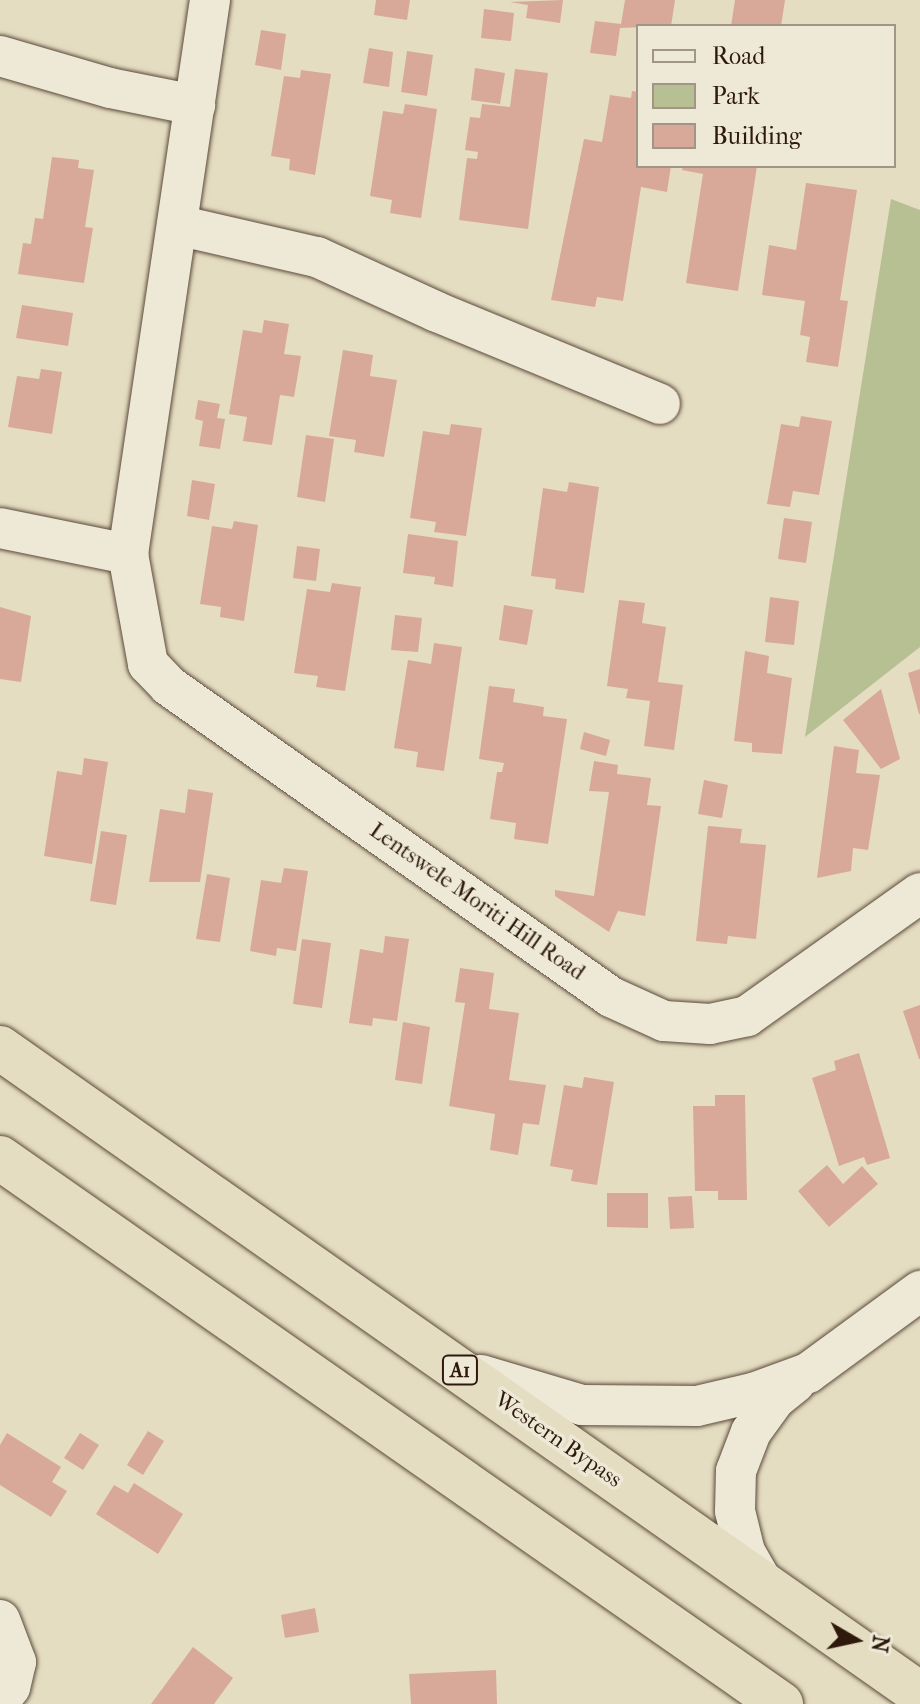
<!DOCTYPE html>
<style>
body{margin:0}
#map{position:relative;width:920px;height:1704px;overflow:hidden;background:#e5ddc2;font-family:"IM FELL French Canon",serif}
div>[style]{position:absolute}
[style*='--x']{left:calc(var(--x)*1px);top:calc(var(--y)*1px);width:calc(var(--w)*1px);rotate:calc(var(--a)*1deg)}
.green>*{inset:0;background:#b7c092}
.building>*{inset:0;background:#d8a899}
.roads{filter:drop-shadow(0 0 2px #5c4a3a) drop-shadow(0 0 2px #5c4a3a)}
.minor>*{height:40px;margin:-20px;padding:0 20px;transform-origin:20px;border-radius:20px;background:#eee9d7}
.trunk>*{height:44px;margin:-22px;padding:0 22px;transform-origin:22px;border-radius:22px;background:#e5ddc2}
span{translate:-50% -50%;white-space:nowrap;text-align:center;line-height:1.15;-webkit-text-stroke:7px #eee9d7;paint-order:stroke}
.shield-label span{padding:2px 6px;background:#eee9d7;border:2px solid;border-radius:6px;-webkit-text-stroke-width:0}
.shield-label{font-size:20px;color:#2e190c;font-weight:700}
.street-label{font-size:22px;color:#2e190c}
.legend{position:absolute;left:636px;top:24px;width:260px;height:144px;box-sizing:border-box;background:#eee9d7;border:2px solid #a19686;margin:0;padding:10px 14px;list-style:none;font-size:24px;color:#2e190c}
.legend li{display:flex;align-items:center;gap:16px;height:40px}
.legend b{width:40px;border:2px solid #a19686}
.north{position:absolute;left:816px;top:1600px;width:80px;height:80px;-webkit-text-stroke:6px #eee9d7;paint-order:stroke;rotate:99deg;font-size:22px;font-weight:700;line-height:32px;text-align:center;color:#2e190c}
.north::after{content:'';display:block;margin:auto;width:28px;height:36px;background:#2e190c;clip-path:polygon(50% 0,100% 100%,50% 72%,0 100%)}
</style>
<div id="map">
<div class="green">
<i style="clip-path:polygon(891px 199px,920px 210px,920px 647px,805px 737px)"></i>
</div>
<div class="building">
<i style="clip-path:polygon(376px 0,410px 0,407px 20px,374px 15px)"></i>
<i style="clip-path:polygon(563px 0,560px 23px,526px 18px,528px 5px,510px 2px)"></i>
<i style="clip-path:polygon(625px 0,675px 0,671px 26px,620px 28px,616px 56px,590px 53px,595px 21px,621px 24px)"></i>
<i style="clip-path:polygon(735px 0,785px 0,781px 26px,731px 26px)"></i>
<i style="clip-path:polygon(484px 9px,514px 13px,511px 41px,481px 38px)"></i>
<i style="clip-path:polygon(261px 30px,286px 34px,281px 70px,255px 65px)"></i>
<i style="clip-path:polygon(369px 48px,393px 52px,389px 87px,363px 83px)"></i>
<i style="clip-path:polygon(407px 51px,433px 55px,427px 96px,401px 92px)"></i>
<i style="clip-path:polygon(475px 68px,505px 73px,500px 104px,471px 100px)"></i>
<i style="clip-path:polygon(515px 69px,548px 73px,528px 229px,459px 220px,467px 158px,477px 159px,478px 152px,465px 150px,470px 117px,480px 118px,482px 104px,510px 107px)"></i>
<i style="clip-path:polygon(301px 70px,331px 74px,315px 175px,289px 170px,290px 159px,271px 156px,284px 76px,300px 78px)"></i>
<i style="clip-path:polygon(632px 91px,638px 92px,638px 166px,671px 166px,667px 192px,641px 187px,623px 301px,597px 297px,595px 307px,551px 300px,584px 139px,602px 142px,610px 95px,631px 98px)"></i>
<i style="clip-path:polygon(405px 104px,437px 109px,421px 218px,390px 213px,392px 200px,370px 196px,383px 111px,403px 114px)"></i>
<i style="clip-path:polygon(52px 157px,79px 160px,78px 168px,94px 170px,85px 227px,93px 228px,84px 283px,18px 274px,23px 243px,31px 244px,35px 218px,43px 219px)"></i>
<i style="clip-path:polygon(683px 166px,757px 166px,738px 291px,686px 283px,703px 174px,682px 170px)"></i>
<i style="clip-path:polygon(806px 183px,857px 190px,840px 300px,848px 301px,838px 367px,806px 362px,810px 337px,800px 335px,805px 301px,762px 295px,769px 245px,796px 250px)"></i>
<i style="clip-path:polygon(22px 305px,73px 313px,68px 346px,16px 338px)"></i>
<i style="clip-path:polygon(264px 320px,289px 324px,284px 354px,301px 356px,294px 397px,280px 395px,272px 445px,243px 441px,247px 417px,229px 414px,243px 330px,262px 333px)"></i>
<i style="clip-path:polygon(343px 350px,373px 355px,370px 376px,397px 380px,384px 457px,354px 452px,356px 440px,329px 436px)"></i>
<i style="clip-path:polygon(41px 369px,62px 372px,52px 434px,8px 427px,17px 376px,39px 379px)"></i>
<i style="clip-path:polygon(198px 400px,220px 404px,217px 418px,225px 419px,220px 449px,199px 446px,203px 421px,195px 419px)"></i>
<i style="clip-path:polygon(801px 416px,832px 421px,819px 495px,793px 491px,790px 507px,767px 504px,781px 424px,799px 427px)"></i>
<i style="clip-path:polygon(451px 424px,482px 428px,466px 536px,434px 532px,436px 522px,410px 518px,423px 431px,449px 435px)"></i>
<i style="clip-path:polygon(306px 435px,334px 439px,325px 502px,297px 497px)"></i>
<i style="clip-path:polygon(192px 480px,215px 484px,209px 520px,187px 516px)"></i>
<i style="clip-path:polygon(569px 482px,599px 487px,584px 593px,555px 589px,556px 579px,531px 576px,543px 488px,567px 492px)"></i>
<i style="clip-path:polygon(784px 518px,812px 522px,806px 563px,778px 559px)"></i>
<i style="clip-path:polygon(234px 521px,258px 525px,244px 621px,220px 617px,221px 607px,200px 604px,212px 526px,232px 529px)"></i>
<i style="clip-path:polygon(408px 534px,458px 541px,453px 587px,434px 584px,435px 577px,403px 573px)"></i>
<i style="clip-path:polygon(297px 546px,320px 549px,316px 581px,293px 578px)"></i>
<i style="clip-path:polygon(332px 583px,361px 587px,345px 691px,316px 687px,318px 676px,294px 673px,307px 589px,330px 592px)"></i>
<i style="clip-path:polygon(770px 597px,799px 601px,794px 645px,765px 642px)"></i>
<i style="clip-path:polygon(619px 600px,645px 603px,642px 623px,666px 627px,658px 682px,683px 685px,674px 750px,644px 746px,650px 701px,626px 698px,628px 689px,607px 686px)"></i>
<i style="clip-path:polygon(504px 605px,533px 610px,527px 645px,499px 640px)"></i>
<i style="clip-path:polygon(0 607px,31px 616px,21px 682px,0 679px)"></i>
<i style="clip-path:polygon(395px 615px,422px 618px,418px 652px,391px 650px)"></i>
<i style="clip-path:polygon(434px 643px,462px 647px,444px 771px,416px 767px,418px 752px,394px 748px,408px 660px,431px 664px)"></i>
<i style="clip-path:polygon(745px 651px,769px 656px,767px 673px,792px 678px,782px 754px,752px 752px,752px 743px,734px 741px)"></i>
<i style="clip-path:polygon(920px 669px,920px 714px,919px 714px,908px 673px)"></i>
<i style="clip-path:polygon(489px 686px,515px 689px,513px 702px,544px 707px,543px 716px,567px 719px,548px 844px,514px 839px,516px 823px,490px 819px,497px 772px,502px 772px,504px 763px,479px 759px)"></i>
<i style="clip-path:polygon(881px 689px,900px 759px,881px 769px,843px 720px)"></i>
<i style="clip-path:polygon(584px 732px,610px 740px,606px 756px,580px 749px)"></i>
<i style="clip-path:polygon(834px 746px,859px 750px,856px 773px,880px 775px,868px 850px,853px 848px,851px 871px,817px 878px)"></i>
<i style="clip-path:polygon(84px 758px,108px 762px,92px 864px,44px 856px,57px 771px,82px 775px)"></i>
<i style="clip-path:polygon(594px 761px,618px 765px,617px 774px,651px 778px,647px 805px,661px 806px,645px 916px,618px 911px,609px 932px,555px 896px,555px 890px,594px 896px,609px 792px,589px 791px)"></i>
<i style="clip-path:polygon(704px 780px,728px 785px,722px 818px,698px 814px)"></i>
<i style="clip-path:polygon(188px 789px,213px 793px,200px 882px,149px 882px,160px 809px,185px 813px)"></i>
<i style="clip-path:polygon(708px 826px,742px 829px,740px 843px,766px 845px,756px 939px,728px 936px,727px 944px,696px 941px)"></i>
<i style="clip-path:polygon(101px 831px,127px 835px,116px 905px,90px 901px)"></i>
<i style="clip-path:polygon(284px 868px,308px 871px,296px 951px,277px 948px,276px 956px,250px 951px,261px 880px,281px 883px)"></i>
<i style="clip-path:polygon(207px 874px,230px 878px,220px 942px,196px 939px)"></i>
<i style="clip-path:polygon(385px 936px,409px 939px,397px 1021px,373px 1018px,372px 1026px,349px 1023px,360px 949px,383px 953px)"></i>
<i style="clip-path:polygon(302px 939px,331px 943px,322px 1008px,293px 1004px)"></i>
<i style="clip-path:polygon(460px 968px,494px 973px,489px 1009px,519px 1013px,509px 1080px,546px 1085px,539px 1125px,523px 1123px,518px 1155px,490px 1150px,495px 1114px,449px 1106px,465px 1003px,455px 1002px)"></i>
<i style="clip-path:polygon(920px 1005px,920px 1059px,919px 1059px,903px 1011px)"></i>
<i style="clip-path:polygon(403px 1022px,430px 1027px,422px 1084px,395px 1080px)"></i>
<i style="clip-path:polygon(859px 1053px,890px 1158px,867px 1165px,864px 1157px,839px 1166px,812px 1078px,836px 1070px,834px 1061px)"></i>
<i style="clip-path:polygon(584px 1077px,614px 1082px,597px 1185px,571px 1181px,573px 1170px,550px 1166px,564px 1085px,582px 1088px)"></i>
<i style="clip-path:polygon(715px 1095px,745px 1095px,747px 1200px,718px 1200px,718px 1191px,695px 1191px,693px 1106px,715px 1106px)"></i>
<i style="clip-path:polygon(827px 1165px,843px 1184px,862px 1166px,878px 1184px,829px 1227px,798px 1191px)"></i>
<i style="clip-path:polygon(607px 1193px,648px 1193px,648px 1228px,607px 1227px)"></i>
<i style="clip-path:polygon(692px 1196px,694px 1228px,670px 1229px,668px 1197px)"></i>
<i style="clip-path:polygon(148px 1431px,164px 1441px,143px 1475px,127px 1465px)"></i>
<i style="clip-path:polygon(7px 1433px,61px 1467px,52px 1482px,67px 1491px,51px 1517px,0 1485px,0 1445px)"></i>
<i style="clip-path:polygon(80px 1433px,99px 1445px,83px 1470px,64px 1458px)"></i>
<i style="clip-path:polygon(134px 1483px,183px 1514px,158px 1554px,96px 1514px,114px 1485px,128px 1493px)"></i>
<i style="clip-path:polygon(315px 1608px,319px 1632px,285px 1638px,281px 1615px)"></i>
<i style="clip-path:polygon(193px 1647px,233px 1678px,214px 1704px,151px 1704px)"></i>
<i style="clip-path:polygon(496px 1670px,497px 1704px,411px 1704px,409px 1674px)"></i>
</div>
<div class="roads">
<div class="minor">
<i style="--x:210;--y:0;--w:560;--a:98.42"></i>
<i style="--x:128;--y:554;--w:112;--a:79.7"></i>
<i style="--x:148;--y:664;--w:30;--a:46"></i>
<i style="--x:169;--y:686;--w:540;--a:35.13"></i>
<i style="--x:611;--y:997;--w:58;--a:24.4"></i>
<i style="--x:664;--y:1021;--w:46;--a:3.7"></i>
<i style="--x:710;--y:1024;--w:38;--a:-12"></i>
<i style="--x:747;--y:1016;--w:212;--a:-35.4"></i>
<i style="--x:0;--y:56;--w:115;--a:16.2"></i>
<i style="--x:110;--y:88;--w:87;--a:11.3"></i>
<i style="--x:177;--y:225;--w:144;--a:12.9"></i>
<i style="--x:317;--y:257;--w:132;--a:24.6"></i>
<i style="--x:437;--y:312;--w:241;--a:22.4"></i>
<i style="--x:0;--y:528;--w:131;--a:11.5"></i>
<i style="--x:481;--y:1375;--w:105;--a:16.5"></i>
<i style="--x:582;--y:1405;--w:115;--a:0.5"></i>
<i style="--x:697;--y:1406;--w:57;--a:-13.1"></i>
<i style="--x:753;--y:1393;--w:59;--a:-20"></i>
<i style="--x:808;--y:1373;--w:139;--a:-36.2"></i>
<i style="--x:765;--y:1587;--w:40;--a:-119.7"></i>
<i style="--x:745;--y:1552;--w:42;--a:-103.7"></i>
<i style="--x:735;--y:1511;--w:40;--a:-88.6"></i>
<i style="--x:736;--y:1471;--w:42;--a:-69"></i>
<i style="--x:751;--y:1432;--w:41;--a:-54"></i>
<i style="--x:775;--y:1399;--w:26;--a:-39"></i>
<i style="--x:0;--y:1620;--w:45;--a:69.1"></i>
<i style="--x:16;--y:1662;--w:26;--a:103"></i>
<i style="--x:10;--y:1687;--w:17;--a:126"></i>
</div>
<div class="trunk">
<i style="--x:0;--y:1048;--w:1124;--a:35.08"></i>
<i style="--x:0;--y:1158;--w:953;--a:34.96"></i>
</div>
</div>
<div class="shield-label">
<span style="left:460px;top:1370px">A1</span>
</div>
<div class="street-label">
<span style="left:477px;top:902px;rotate:35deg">Lentswele Moriti Hill Road</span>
<span style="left:558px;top:1440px;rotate:35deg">Western Bypass</span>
</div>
<ul class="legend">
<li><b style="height:10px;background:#eee9d7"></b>Road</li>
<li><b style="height:22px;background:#b7c092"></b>Park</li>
<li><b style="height:22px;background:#d8a899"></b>Building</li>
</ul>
<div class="north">N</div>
</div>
